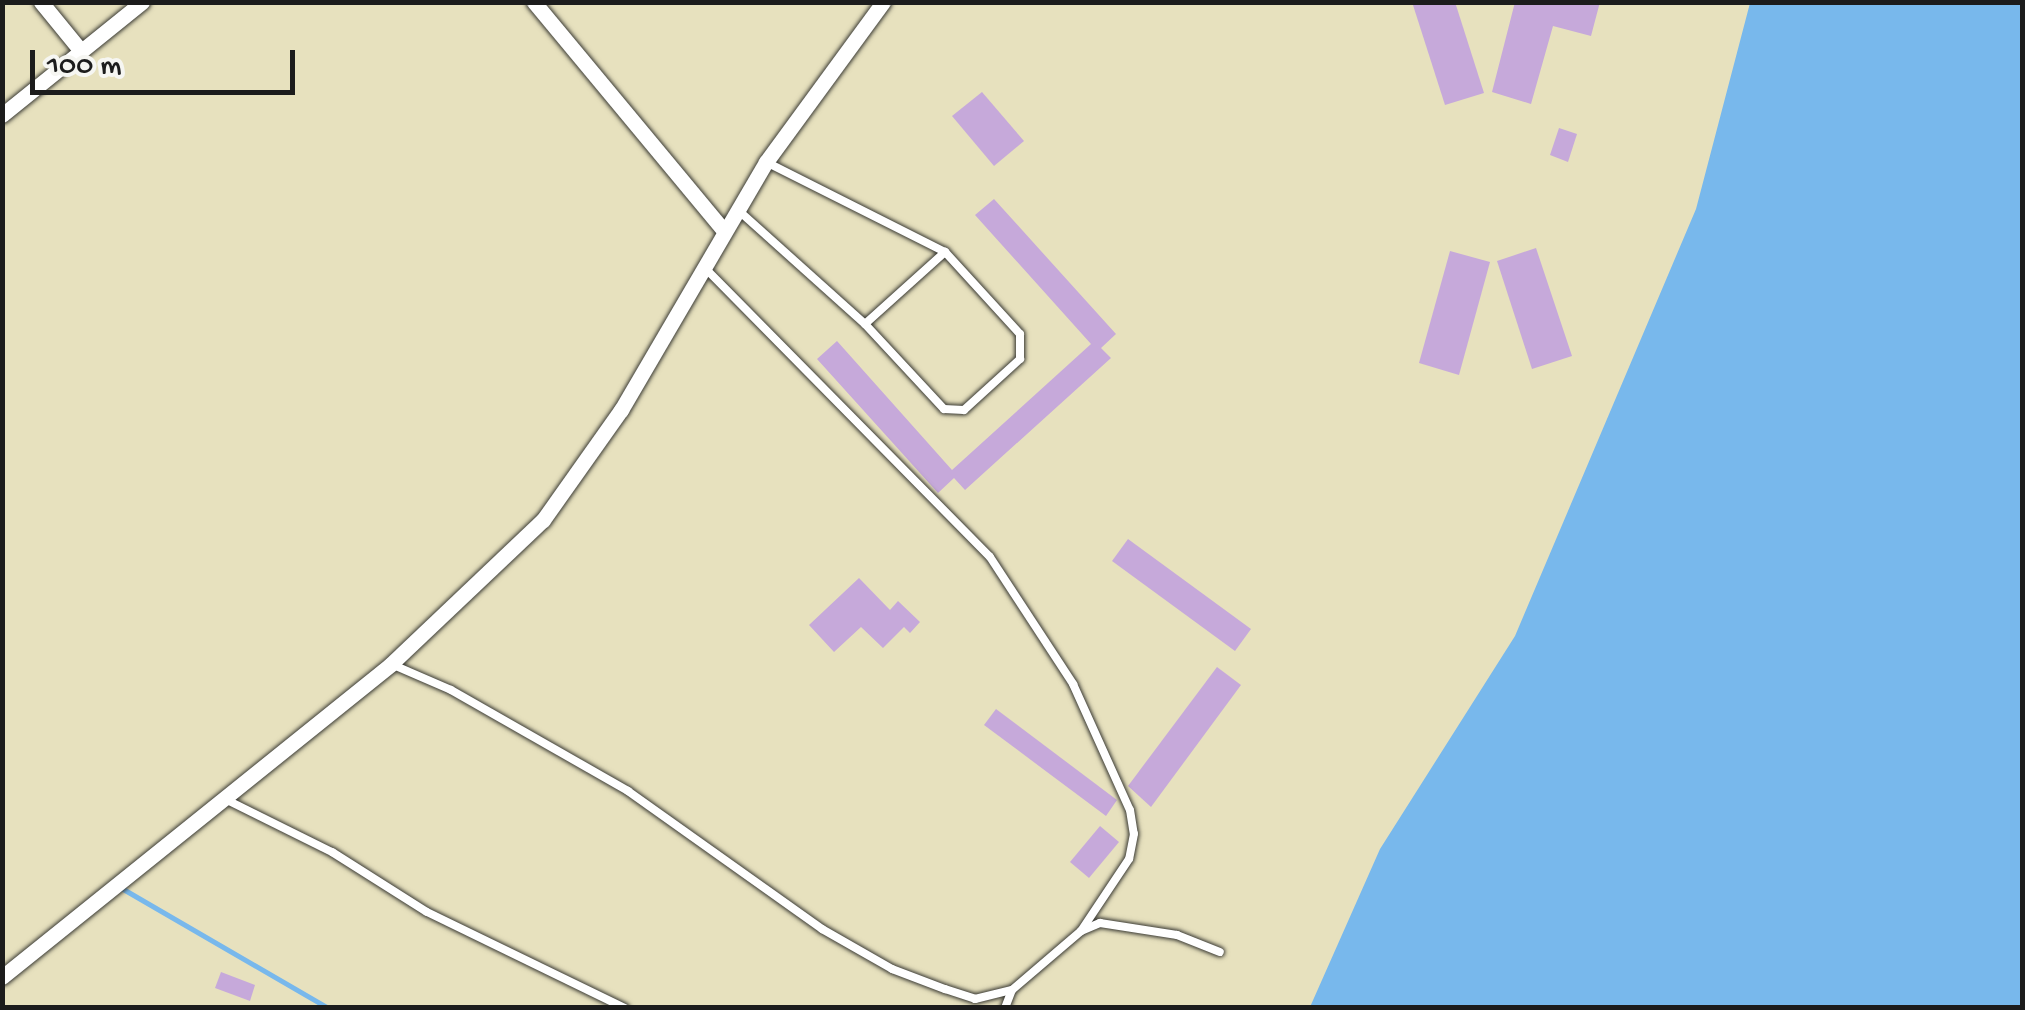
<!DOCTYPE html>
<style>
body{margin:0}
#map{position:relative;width:2025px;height:1010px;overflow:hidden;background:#e7e1be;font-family:"Gochi Hand",sans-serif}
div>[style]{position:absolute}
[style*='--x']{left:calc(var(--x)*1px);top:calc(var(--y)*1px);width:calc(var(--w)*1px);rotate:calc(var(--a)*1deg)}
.water>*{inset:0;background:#78b8ec}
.stream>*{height:5px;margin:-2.5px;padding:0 2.5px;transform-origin:2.5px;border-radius:2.5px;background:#78b8ec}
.building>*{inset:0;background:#c6a9da}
.roads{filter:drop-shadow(0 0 2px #3a3a34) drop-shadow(0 0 2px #3a3a34)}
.lane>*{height:8px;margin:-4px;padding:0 4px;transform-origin:4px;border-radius:4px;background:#fff}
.street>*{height:15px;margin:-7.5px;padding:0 7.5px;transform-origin:7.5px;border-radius:7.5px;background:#fff}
span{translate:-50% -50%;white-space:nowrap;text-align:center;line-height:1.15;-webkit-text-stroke:10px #f6f6f2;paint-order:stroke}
.frame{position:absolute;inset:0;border:5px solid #1c1c1c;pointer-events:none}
.scale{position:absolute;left:30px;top:50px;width:265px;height:45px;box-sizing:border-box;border:5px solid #1c1c1c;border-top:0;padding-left:12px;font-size:30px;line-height:35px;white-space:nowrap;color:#1c1c1c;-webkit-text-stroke:8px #f6f6f2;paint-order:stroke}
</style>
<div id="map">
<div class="water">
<i style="clip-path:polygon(1750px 3px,2022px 3px,2022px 1007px,1310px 1007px,1380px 849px,1515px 636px,1696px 209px)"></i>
</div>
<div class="stream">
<i style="--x:123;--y:889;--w:237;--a:30.1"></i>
</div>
<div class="building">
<i style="clip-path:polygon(1412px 2px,1455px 2px,1484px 93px,1445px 105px)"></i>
<i style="clip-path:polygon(1515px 2px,1600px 2px,1591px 36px,1553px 26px,1531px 104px,1492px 92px)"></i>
<i style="clip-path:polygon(982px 92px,1024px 141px,994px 166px,952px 116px)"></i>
<i style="clip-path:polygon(1559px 128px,1577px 134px,1568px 162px,1550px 155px)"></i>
<i style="clip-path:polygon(994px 199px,1116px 334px,1101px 348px,1111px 358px,965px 490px,954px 478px,938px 493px,817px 359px,837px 341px,952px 470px,1091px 344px,975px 215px)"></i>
<i style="clip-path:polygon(1536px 248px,1572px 356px,1532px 369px,1497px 261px)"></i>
<i style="clip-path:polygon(1450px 251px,1490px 262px,1459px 375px,1419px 363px)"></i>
<i style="clip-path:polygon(1128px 539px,1251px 629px,1235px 651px,1112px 561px)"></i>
<i style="clip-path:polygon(859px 578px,890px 610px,898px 601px,920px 622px,910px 633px,904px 627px,883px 648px,861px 627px,834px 652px,809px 625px)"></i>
<i style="clip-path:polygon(1217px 667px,1241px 685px,1151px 807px,1128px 786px)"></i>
<i style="clip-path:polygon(996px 709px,1117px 800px,1106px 816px,984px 725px)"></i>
<i style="clip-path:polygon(1100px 826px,1119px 842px,1089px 878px,1070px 862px)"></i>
<i style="clip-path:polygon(221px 972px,255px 985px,250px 1001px,215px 988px)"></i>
</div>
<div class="roads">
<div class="lane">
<i style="--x:739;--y:211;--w:169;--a:41.9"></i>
<i style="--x:865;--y:324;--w:116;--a:47.1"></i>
<i style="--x:944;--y:409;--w:20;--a:3"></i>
<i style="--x:964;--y:410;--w:76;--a:-42.3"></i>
<i style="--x:1020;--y:359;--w:25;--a:-90"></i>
<i style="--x:1020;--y:334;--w:111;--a:-132.4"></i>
<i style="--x:945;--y:252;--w:200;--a:-153.3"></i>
<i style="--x:706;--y:269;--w:404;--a:45.4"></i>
<i style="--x:990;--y:557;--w:152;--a:56.8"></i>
<i style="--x:1073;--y:684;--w:138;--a:65.7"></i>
<i style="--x:1130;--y:810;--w:24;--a:81"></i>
<i style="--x:1134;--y:834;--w:25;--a:101"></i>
<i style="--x:1129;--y:859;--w:87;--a:123.7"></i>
<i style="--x:865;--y:324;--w:108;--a:-42"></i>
<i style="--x:391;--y:664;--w:65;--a:23.4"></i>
<i style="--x:451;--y:690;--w:204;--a:29.7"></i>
<i style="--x:628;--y:791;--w:238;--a:35.4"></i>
<i style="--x:822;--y:929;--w:81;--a:29.7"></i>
<i style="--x:892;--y:969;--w:57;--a:20.7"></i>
<i style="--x:945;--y:989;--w:32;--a:18"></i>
<i style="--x:975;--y:999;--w:38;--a:-14"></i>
<i style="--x:1012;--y:990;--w:91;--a:-40.5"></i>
<i style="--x:1081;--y:931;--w:21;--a:-23"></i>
<i style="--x:1100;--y:923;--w:78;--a:8.9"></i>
<i style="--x:1177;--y:935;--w:46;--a:21.6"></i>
<i style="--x:223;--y:798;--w:122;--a:26.4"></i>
<i style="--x:332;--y:852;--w:112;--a:32.3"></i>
<i style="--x:427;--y:912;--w:220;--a:25.9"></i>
<i style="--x:1005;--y:1008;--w:19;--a:-69"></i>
</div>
<div class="street">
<i style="--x:41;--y:2;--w:63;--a:50.8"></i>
<i style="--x:534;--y:2;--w:296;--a:50.3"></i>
<i style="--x:2;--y:115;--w:180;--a:-38.9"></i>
<i style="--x:2;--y:977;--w:499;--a:-38.8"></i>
<i style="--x:391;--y:664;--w:209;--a:-43.5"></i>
<i style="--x:543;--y:520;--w:135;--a:-54.7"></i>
<i style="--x:621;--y:410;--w:287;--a:-59.7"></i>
<i style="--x:766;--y:162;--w:198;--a:-53.8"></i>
</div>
</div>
<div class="frame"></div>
<div class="scale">100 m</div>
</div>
